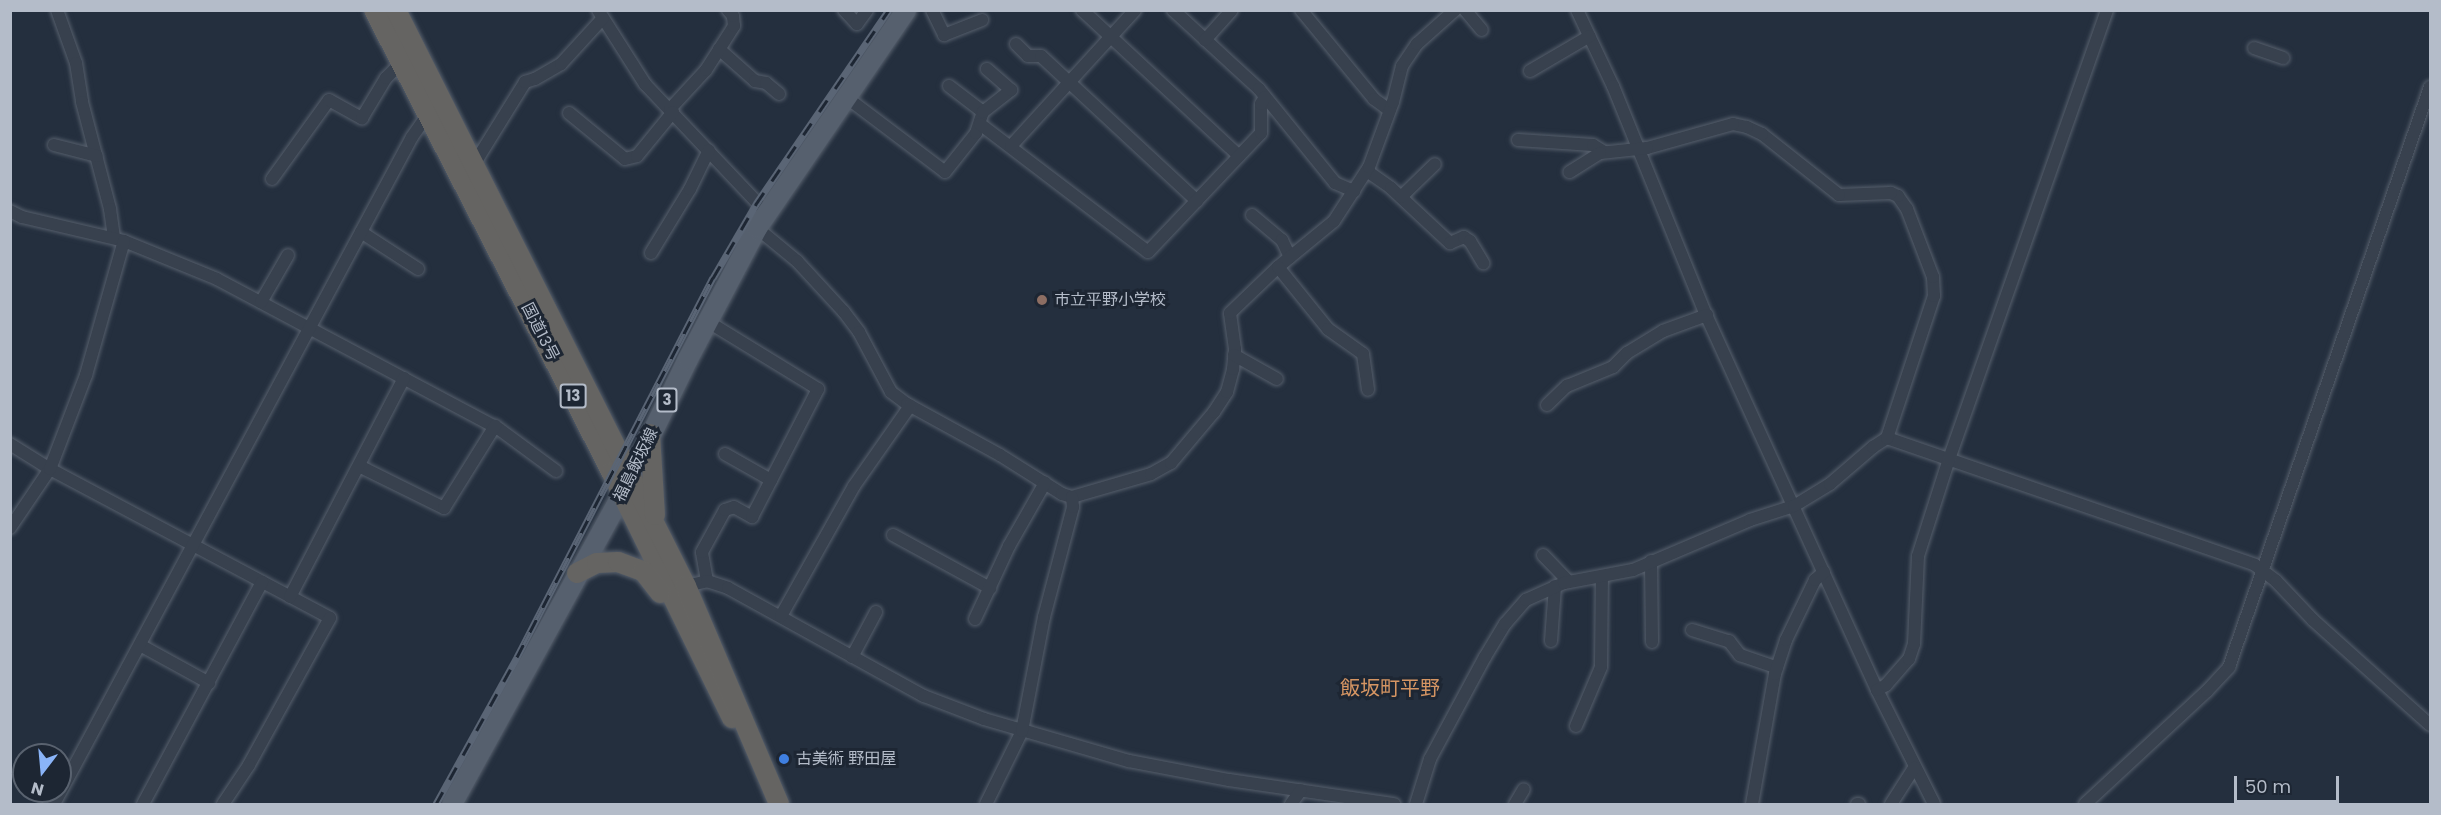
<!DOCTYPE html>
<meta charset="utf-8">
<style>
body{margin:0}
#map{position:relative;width:2441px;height:815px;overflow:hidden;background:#242f3e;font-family:Poppins,"Noto Sans JP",sans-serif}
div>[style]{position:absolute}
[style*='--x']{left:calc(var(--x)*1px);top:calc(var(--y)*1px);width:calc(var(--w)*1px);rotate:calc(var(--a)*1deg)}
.roads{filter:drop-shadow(0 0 2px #565f6c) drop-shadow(0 0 2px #565f6c)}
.minor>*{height:12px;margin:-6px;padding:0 6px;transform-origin:6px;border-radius:6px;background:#38414e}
.primary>*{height:20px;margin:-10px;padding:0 10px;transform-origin:10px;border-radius:10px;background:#56606e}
.trunk>*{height:20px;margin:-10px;padding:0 10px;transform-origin:10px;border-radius:10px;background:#656462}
.rail>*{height:7px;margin-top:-3.5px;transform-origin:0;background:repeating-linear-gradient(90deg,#1d2633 0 14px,#5a6575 0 28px);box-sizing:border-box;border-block:2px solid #5a6575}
.dots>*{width:16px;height:16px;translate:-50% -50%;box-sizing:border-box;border:3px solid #1d2633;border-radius:50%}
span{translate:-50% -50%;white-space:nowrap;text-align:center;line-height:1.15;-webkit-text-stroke:6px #1d2633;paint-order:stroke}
.shield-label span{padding:2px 4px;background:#1d2633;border:2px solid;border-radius:4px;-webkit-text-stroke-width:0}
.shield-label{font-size:15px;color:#b4bcc9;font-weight:700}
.poi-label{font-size:16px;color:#b4bcc9}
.left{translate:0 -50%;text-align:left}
.street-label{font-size:16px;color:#b4bcc9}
.quarter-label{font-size:20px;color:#d59563}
.frame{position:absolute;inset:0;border:12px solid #b4bcc9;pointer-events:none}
.north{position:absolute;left:12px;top:743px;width:60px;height:60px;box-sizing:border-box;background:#1d2633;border:2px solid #59626f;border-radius:50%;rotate:196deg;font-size:16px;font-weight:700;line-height:24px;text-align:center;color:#b4bcc9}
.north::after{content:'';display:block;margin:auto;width:21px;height:27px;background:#8ab4f8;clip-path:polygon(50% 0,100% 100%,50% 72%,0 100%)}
.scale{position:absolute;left:2234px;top:776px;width:105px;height:27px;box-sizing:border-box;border:3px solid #b4bcc9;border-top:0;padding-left:8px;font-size:18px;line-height:21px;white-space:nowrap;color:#b4bcc9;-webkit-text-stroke:4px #1d2633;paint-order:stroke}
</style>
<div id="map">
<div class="roads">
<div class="minor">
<i style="--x:57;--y:10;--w:56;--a:70.3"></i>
<i style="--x:76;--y:63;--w:39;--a:81"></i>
<i style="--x:82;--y:102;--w:111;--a:75.3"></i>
<i style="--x:110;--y:209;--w:29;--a:82"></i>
<i style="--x:598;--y:10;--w:88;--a:57.6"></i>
<i style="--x:645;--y:84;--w:178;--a:46.6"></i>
<i style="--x:844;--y:10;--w:19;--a:47"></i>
<i style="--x:857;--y:24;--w:17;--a:-54"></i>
<i style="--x:932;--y:10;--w:28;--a:64"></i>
<i style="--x:944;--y:35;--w:41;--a:-21.5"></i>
<i style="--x:1082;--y:10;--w:214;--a:42.9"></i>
<i style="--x:1173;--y:10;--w:117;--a:42.6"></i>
<i style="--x:1259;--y:89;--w:121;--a:51"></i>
<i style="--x:1335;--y:183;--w:21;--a:23"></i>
<i style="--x:1301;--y:10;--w:115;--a:50.6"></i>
<i style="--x:1374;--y:99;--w:19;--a:36"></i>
<i style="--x:1465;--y:10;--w:26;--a:50"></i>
<i style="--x:1577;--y:10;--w:84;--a:64.7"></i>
<i style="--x:1613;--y:86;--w:249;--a:67.9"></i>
<i style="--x:1707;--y:317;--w:410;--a:65.5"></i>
<i style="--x:1877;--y:690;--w:127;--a:63.4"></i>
<i style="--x:1205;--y:40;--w:40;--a:-48"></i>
<i style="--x:1016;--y:44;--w:17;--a:45"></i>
<i style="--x:1028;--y:56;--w:13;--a:0"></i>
<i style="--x:1041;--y:56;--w:213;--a:42.9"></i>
<i style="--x:2254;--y:48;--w:31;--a:19"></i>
<i style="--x:719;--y:49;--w:48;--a:41.6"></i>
<i style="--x:755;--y:81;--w:11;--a:10"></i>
<i style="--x:766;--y:83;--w:17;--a:40"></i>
<i style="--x:1530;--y:71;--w:69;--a:-30.3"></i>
<i style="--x:949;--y:86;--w:43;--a:37.4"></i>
<i style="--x:846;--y:97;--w:124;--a:37.1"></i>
<i style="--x:945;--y:172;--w:50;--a:-51.5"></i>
<i style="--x:976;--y:133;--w:22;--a:-72"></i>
<i style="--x:983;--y:112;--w:36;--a:-38"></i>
<i style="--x:1011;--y:90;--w:32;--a:-139"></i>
<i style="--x:670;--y:109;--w:53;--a:-47.3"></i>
<i style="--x:706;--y:70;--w:52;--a:-57.5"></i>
<i style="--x:734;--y:26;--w:10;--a:-96"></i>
<i style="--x:733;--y:16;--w:8;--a:-130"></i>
<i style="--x:569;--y:113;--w:72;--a:39.4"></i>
<i style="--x:625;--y:159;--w:12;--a:-14"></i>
<i style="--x:637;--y:156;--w:57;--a:-50.7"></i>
<i style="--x:980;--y:124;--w:211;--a:37.3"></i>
<i style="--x:1148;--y:252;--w:164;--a:-46.5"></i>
<i style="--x:1261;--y:133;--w:29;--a:-90"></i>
<i style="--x:1261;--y:104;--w:8;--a:-60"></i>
<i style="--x:1518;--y:140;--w:75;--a:3.8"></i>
<i style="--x:1593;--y:145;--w:13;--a:32"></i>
<i style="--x:54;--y:145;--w:44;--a:14.3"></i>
<i style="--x:1011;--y:146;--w:184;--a:-47.6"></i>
<i style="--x:473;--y:166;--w:99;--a:-58.2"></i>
<i style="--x:525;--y:82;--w:10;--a:-17"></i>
<i style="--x:535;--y:79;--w:30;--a:-30"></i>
<i style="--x:561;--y:64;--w:62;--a:-47.6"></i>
<i style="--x:1367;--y:171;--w:29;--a:35"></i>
<i style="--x:1391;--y:188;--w:81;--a:43"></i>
<i style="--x:1450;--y:243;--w:15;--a:-23"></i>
<i style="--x:1464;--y:237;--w:7;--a:34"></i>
<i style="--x:1470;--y:241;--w:26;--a:59"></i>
<i style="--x:272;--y:179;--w:97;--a:-54.2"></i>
<i style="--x:329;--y:100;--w:38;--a:29"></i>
<i style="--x:362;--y:118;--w:47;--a:-59"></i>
<i style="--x:386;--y:78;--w:21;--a:-45"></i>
<i style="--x:1401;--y:197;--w:47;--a:-44.1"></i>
<i style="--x:10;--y:211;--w:13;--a:27"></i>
<i style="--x:22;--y:217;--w:105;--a:13.2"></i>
<i style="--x:124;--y:241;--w:100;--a:22.2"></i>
<i style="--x:217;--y:279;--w:319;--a:28"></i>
<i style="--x:499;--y:429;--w:71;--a:36.4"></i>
<i style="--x:1252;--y:215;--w:39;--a:40"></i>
<i style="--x:1282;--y:240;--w:19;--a:65"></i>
<i style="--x:757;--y:228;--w:52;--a:39.5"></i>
<i style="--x:797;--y:261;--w:69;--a:47.3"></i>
<i style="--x:844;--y:312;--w:25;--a:53"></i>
<i style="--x:859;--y:332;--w:68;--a:61.9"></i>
<i style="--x:891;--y:392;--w:20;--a:37"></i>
<i style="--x:907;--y:404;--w:106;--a:28.7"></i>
<i style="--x:1000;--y:455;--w:73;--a:32.2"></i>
<i style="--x:1062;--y:494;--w:10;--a:17"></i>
<i style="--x:1072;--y:497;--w:82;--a:-16.2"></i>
<i style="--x:1151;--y:474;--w:23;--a:-29"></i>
<i style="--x:1171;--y:463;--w:67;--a:-49.9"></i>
<i style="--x:1214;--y:412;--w:24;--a:-57"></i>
<i style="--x:1227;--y:392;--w:24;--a:-75"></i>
<i style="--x:1233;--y:369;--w:20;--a:-84"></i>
<i style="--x:1235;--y:349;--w:36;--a:-98"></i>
<i style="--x:1230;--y:313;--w:66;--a:-43.8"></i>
<i style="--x:1278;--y:267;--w:72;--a:-39.4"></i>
<i style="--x:1334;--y:221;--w:64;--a:-57.1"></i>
<i style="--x:1369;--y:167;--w:69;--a:-69.7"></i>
<i style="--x:1393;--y:102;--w:37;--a:-76"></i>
<i style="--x:1402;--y:66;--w:27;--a:-56"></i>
<i style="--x:1417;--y:44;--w:51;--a:-41.8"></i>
<i style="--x:361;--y:232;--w:68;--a:33"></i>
<i style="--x:651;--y:253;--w:75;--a:-58.6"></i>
<i style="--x:690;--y:189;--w:43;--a:-64"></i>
<i style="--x:1278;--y:267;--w:80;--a:51.1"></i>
<i style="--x:1328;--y:329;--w:43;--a:35.5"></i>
<i style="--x:1363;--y:354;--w:36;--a:82"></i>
<i style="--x:261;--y:302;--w:54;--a:-60.1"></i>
<i style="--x:1234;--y:355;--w:49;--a:29.2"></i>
<i style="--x:1547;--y:405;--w:28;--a:-44"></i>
<i style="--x:1567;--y:386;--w:50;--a:-22.4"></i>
<i style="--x:1613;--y:367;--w:20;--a:-45"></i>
<i style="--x:1627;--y:353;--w:42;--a:-31.4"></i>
<i style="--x:1663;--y:331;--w:47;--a:-20"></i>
<i style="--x:1887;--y:438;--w:389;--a:19"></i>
<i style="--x:2255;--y:565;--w:26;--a:37"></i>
<i style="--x:2276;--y:581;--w:54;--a:46.5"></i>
<i style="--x:2313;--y:620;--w:157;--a:41.9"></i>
<i style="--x:10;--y:444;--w:47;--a:32"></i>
<i style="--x:50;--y:469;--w:317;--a:28"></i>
<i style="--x:330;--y:618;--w:168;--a:118.9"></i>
<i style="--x:249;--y:765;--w:47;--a:123.7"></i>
<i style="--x:725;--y:454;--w:53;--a:29.5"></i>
<i style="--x:359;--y:466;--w:95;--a:26.3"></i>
<i style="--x:444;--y:508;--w:97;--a:-58.1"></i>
<i style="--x:10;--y:528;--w:71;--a:-55.9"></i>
<i style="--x:50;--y:469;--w:101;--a:-69"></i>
<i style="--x:86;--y:375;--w:139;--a:-74.2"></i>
<i style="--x:893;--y:535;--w:111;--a:28.7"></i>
<i style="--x:1543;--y:555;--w:37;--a:46"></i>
<i style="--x:1651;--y:561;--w:81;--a:89.3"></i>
<i style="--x:707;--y:581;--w:29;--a:-100"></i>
<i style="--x:702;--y:552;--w:48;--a:-61.3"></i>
<i style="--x:725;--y:510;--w:9;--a:-18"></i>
<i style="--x:734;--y:507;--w:21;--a:29"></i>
<i style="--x:752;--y:517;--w:144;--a:-62.7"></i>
<i style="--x:818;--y:389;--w:130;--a:-148.5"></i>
<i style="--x:686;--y:586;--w:22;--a:-13"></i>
<i style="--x:707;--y:581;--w:22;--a:18"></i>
<i style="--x:728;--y:588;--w:224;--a:28.9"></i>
<i style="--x:924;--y:696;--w:64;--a:21"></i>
<i style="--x:984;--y:719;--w:151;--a:16.2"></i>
<i style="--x:1129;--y:761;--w:102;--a:10.8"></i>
<i style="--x:1229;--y:780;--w:167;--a:8.3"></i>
<i style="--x:290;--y:597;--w:247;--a:-62.5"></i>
<i style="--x:781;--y:616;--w:149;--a:-60.7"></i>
<i style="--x:854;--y:486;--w:98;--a:-55"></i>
<i style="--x:975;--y:619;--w:81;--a:-65"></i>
<i style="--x:1009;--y:546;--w:73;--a:-60.3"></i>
<i style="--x:1692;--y:630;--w:39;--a:17"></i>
<i style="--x:1729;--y:641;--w:18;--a:52"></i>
<i style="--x:1740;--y:655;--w:39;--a:19"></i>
<i style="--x:1551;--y:641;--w:55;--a:-85.8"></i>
<i style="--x:140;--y:645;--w:79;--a:28.8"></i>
<i style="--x:852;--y:657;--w:51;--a:-61.9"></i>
<i style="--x:1877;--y:690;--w:10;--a:-29"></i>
<i style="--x:1886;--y:685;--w:35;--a:-49"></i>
<i style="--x:1909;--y:659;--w:16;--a:-72"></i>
<i style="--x:1914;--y:644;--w:88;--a:-87.4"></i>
<i style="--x:1918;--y:556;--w:102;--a:-72.3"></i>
<i style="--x:1949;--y:459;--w:476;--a:-70.6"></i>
<i style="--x:1576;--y:726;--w:64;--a:-67"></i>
<i style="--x:1601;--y:667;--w:90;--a:-89.4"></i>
<i style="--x:54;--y:804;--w:757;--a:-61.78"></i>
<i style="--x:412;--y:137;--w:28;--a:-55"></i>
<i style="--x:143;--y:804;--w:252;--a:-61.8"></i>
<i style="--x:986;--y:804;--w:81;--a:-63.7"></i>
<i style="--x:1022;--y:731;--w:116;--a:-79.1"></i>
<i style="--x:1044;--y:617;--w:114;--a:-75.2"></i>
<i style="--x:1073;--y:507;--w:10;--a:-96"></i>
<i style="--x:1291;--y:804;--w:17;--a:-54"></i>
<i style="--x:1416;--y:804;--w:47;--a:-72.7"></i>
<i style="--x:1430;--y:759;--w:116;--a:-61.7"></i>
<i style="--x:1485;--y:657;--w:39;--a:-59"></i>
<i style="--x:1505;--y:624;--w:32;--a:-49"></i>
<i style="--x:1526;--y:600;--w:42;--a:-24.1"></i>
<i style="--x:1564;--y:583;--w:70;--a:-10.7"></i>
<i style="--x:1633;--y:570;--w:127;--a:-23.1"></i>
<i style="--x:1750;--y:520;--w:46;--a:-17.7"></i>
<i style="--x:1794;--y:506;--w:42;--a:-31.4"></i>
<i style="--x:1830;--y:484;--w:57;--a:-40.7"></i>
<i style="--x:1873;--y:447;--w:17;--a:-33"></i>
<i style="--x:1887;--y:438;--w:150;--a:-71.7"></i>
<i style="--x:1934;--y:296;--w:19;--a:-93"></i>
<i style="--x:1933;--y:277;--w:73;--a:-110.9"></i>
<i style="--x:1907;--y:209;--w:16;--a:-125"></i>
<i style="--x:1898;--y:196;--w:8;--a:-157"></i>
<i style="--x:1891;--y:193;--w:52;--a:177.8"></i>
<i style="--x:1839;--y:195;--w:98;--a:-141.6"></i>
<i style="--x:1762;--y:134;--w:17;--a:-155"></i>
<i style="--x:1747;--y:127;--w:14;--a:-168"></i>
<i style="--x:1733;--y:124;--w:89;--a:164.4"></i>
<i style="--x:1647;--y:148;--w:47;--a:173.9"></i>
<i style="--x:1600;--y:153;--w:36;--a:148"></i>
<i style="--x:1515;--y:804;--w:17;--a:-59"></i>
<i style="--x:1752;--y:804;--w:132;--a:-80"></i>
<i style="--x:1775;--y:674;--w:36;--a:-72"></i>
<i style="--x:1786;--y:640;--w:67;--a:-64.2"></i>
<i style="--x:1815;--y:580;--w:12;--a:-42"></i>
<i style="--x:1857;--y:804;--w:2;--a:0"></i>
<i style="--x:1891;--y:804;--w:43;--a:-57.4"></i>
<i style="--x:2085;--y:804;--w:166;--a:-42.8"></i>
<i style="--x:2207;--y:691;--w:33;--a:-47"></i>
<i style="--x:2229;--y:667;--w:614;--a:-70.89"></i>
</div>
<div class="primary">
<i style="--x:452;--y:804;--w:350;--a:-61.2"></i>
<i style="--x:621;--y:497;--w:153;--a:-64.1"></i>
<i style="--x:688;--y:359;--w:148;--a:-62.2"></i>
<i style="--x:757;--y:228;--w:264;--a:-55.6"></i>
</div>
<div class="trunk">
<i style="--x:374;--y:10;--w:521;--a:62.8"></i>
<i style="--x:612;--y:473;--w:273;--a:63.9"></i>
<i style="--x:396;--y:10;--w:645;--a:63.28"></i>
<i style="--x:686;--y:586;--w:237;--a:66.9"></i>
<i style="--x:650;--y:434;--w:81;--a:86.5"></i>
<i style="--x:577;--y:573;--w:22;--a:-27"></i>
<i style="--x:597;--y:563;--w:21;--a:-3"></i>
<i style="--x:618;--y:562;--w:27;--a:20"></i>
<i style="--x:643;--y:571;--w:28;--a:52"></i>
</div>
</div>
<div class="rail">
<i style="--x:436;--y:804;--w:168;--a:-61.1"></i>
<i style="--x:517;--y:657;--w:427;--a:-62.7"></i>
<i style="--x:713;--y:278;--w:86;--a:-59.8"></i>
<i style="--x:756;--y:204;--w:235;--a:-55.6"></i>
</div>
<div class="dots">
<i style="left:1042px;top:300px;background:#8d6e63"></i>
<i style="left:784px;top:759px;background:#3f7fe0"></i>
</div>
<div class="shield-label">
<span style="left:573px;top:396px">13</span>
<span style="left:667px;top:400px">3</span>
</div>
<div class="poi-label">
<span class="left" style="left:1054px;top:300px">市立平野小学校</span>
<span class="left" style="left:796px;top:759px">古美術 野田屋</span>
</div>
<div class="street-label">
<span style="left:540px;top:332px;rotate:63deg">国道13号</span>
<span style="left:636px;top:465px;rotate:-64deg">福島飯坂線</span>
</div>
<div class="quarter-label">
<span style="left:1390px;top:688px">飯坂町平野</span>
</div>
<div class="frame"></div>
<div class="north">N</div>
<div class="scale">50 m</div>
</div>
